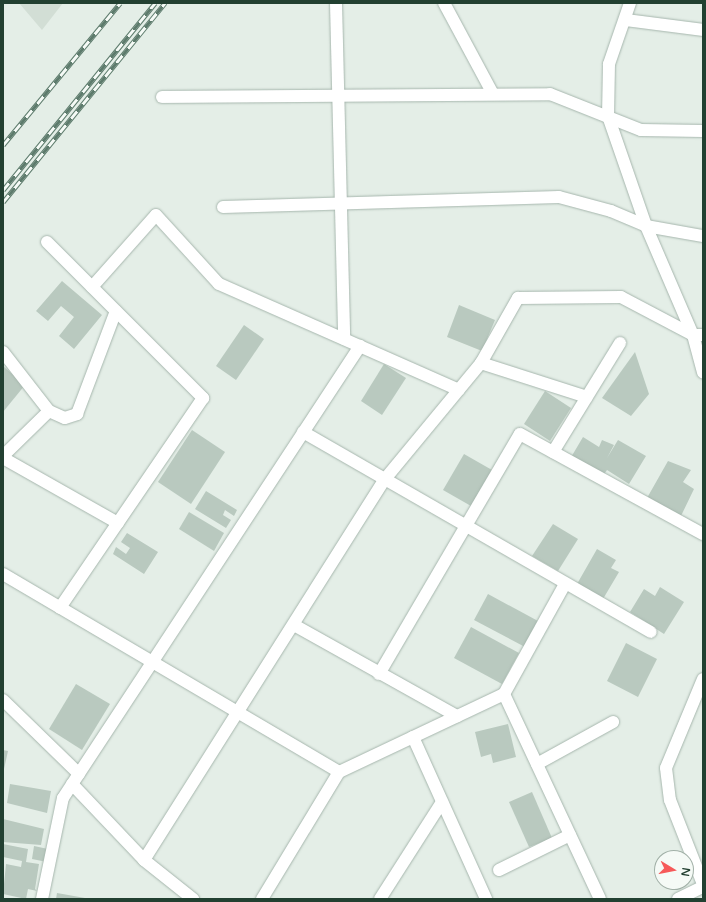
<!DOCTYPE html>
<style>
body{margin:0}
#map{position:relative;width:706px;height:902px;overflow:hidden;background:#e4eee7;font-family:"Varela Round",sans-serif}
div>[style]{position:absolute}
[style*='--x']{left:calc(var(--x)*1px);top:calc(var(--y)*1px);width:calc(var(--w)*1px);rotate:calc(var(--a)*1deg)}
.built>*{inset:0;background:#d2ded5}
.building>*{inset:0;background:#b9c9bf}
.roads{filter:drop-shadow(0 0 1px #a6b6ad) drop-shadow(0 0 1px #a6b6ad)}
.minor>*{height:12px;margin:-6px;padding:0 6px;transform-origin:6px;border-radius:6px;background:#fff}
.rail>*{height:4.5px;margin-top:-2.25px;transform-origin:0;background:repeating-linear-gradient(90deg,#f5faf6 0 9px,#5d7b6c 0 18px);box-sizing:border-box;border-block:1px solid #5d7b6c}
span{translate:-50% -50%;white-space:nowrap;text-align:center;line-height:1.15;-webkit-text-stroke:3.5px #f5faf6;paint-order:stroke}
.frame{position:absolute;inset:0;border:4px solid #224031;pointer-events:none}
.north{position:absolute;left:654px;top:850px;width:40px;height:40px;box-sizing:border-box;background:#f5faf6;border:1px solid #a1b0a7;border-radius:50%;rotate:100deg;font-size:11px;font-weight:700;line-height:16px;text-align:center;color:#224031}
.north::after{content:'';display:block;margin:auto;width:14px;height:18px;background:#f65a5a;clip-path:polygon(50% 0,100% 100%,50% 72%,0 100%)}
</style>
<div id="map">
<div class="built">
<i style="clip-path:polygon(19px 3px,63px 3px,42px 30px)"></i>
</div>
<div class="building">
<i style="clip-path:polygon(62px 281px,102px 315px,74px 349px,59px 336px,74px 317px,61px 306px,48px 321px,36px 311px)"></i>
<i style="clip-path:polygon(459px 305px,495px 320px,482px 351px,447px 337px)"></i>
<i style="clip-path:polygon(244px 325px,264px 339px,236px 380px,216px 366px)"></i>
<i style="clip-path:polygon(635px 352px,649px 394px,631px 416px,602px 398px)"></i>
<i style="clip-path:polygon(384px 364px,406px 378px,382px 415px,361px 401px)"></i>
<i style="clip-path:polygon(3px 366px,25px 385px,3px 412px)"></i>
<i style="clip-path:polygon(545px 391px,571px 408px,550px 441px,524px 424px)"></i>
<i style="clip-path:polygon(192px 430px,225px 452px,191px 504px,158px 482px)"></i>
<i style="clip-path:polygon(583px 437px,599px 447px,602px 440px,614px 445px,607px 458px,618px 440px,646px 456px,629px 484px,607px 470px,602px 477px,570px 459px)"></i>
<i style="clip-path:polygon(464px 454px,492px 470px,471px 506px,443px 490px)"></i>
<i style="clip-path:polygon(668px 461px,691px 470px,683px 482px,694px 489px,680px 518px,647px 498px)"></i>
<i style="clip-path:polygon(206px 491px,237px 510px,234px 516px,225px 510px,223px 515px,231px 520px,226px 528px,195px 509px)"></i>
<i style="clip-path:polygon(189px 512px,224px 533px,214px 551px,179px 529px)"></i>
<i style="clip-path:polygon(553px 524px,578px 539px,558px 571px,532px 556px)"></i>
<i style="clip-path:polygon(127px 533px,158px 552px,144px 574px,113px 554px,116px 547px,126px 554px,130px 548px,121px 542px)"></i>
<i style="clip-path:polygon(597px 549px,616px 560px,611px 568px,619px 572px,603px 599px,577px 584px)"></i>
<i style="clip-path:polygon(660px 587px,684px 602px,664px 634px,630px 612px,644px 589px,655px 596px)"></i>
<i style="clip-path:polygon(488px 594px,538px 621px,525px 647px,474px 620px)"></i>
<i style="clip-path:polygon(471px 627px,519px 653px,502px 684px,454px 658px)"></i>
<i style="clip-path:polygon(626px 643px,657px 659px,638px 697px,607px 681px)"></i>
<i style="clip-path:polygon(76px 684px,110px 704px,82px 750px,49px 729px)"></i>
<i style="clip-path:polygon(508px 724px,516px 757px,493px 763px,491px 754px,481px 757px,475px 732px)"></i>
<i style="clip-path:polygon(3px 750px,8px 751px,4px 769px,3px 769px)"></i>
<i style="clip-path:polygon(10px 784px,51px 791px,47px 813px,7px 803px)"></i>
<i style="clip-path:polygon(532px 792px,552px 838px,529px 847px,509px 802px)"></i>
<i style="clip-path:polygon(3px 819px,44px 829px,41px 845px,3px 842px)"></i>
<i style="clip-path:polygon(3px 844px,28px 849px,26px 862px,39px 864px,35px 889px,37px 891px,28px 889px,26px 899px,3px 894px,6px 864px,21px 867px,22px 861px,3px 857px)"></i>
<i style="clip-path:polygon(34px 846px,48px 849px,47px 862px,32px 859px)"></i>
<i style="clip-path:polygon(57px 893px,85px 898px,84px 899px,56px 899px)"></i>
</div>
<div class="roads">
<div class="minor">
<i style="--x:336;--y:3;--w:336;--a:88.6"></i>
<i style="--x:444;--y:3;--w:103;--a:61.7"></i>
<i style="--x:630;--y:3;--w:65;--a:109"></i>
<i style="--x:609;--y:64;--w:52;--a:91.1"></i>
<i style="--x:608;--y:116;--w:116;--a:70.9"></i>
<i style="--x:646;--y:226;--w:119;--a:66.7"></i>
<i style="--x:693;--y:335;--w:39;--a:75"></i>
<i style="--x:626;--y:20;--w:78;--a:7.4"></i>
<i style="--x:162;--y:97;--w:388;--a:-0.4"></i>
<i style="--x:550;--y:94;--w:98;--a:21.6"></i>
<i style="--x:641;--y:130;--w:62;--a:0.9"></i>
<i style="--x:223;--y:207;--w:336;--a:-1.7"></i>
<i style="--x:559;--y:197;--w:54;--a:15.1"></i>
<i style="--x:611;--y:211;--w:38;--a:23"></i>
<i style="--x:646;--y:226;--w:58;--a:10"></i>
<i style="--x:47;--y:242;--w:221;--a:45"></i>
<i style="--x:203;--y:398;--w:254;--a:124.3"></i>
<i style="--x:92;--y:287;--w:96;--a:-48.4"></i>
<i style="--x:156;--y:215;--w:93;--a:47.6"></i>
<i style="--x:219;--y:284;--w:262;--a:23.8"></i>
<i style="--x:3;--y:352;--w:75;--a:52.1"></i>
<i style="--x:49;--y:411;--w:17;--a:24"></i>
<i style="--x:65;--y:418;--w:13;--a:-18"></i>
<i style="--x:77;--y:414;--w:110;--a:-69.3"></i>
<i style="--x:481;--y:363;--w:111;--a:17.8"></i>
<i style="--x:303;--y:432;--w:401;--a:29.9"></i>
<i style="--x:553;--y:452;--w:128;--a:-58.4"></i>
<i style="--x:3;--y:456;--w:64;--a:-44.4"></i>
<i style="--x:3;--y:458;--w:132;--a:29.5"></i>
<i style="--x:3;--y:574;--w:390;--a:30.5"></i>
<i style="--x:294;--y:625;--w:187;--a:29.2"></i>
<i style="--x:379;--y:674;--w:278;--a:-59.6"></i>
<i style="--x:520;--y:434;--w:209;--a:28.7"></i>
<i style="--x:703;--y:679;--w:96;--a:112.6"></i>
<i style="--x:666;--y:768;--w:32;--a:83"></i>
<i style="--x:670;--y:800;--w:90;--a:68.6"></i>
<i style="--x:504;--y:694;--w:226;--a:64.9"></i>
<i style="--x:3;--y:700;--w:106;--a:44.2"></i>
<i style="--x:413;--y:737;--w:178;--a:65.7"></i>
<i style="--x:537;--y:764;--w:87;--a:-28.9"></i>
<i style="--x:72;--y:784;--w:105;--a:46.5"></i>
<i style="--x:144;--y:860;--w:63;--a:38.5"></i>
<i style="--x:144;--y:860;--w:451;--a:-57.7"></i>
<i style="--x:385;--y:479;--w:151;--a:-50.4"></i>
<i style="--x:481;--y:363;--w:75;--a:-60.4"></i>
<i style="--x:518;--y:298;--w:103;--a:-0.6"></i>
<i style="--x:621;--y:297;--w:81;--a:27.8"></i>
<i style="--x:693;--y:335;--w:10;--a:0"></i>
<i style="--x:499;--y:870;--w:79;--a:-26.2"></i>
<i style="--x:42;--y:899;--w:103;--a:-78.3"></i>
<i style="--x:63;--y:798;--w:541;--a:-56.69"></i>
<i style="--x:262;--y:899;--w:149;--a:-58.8"></i>
<i style="--x:339;--y:772;--w:183;--a:-25.3"></i>
<i style="--x:504;--y:694;--w:126;--a:-61"></i>
<i style="--x:380;--y:899;--w:115;--a:-57.4"></i>
<i style="--x:678;--y:899;--w:28;--a:-26"></i>
</div>
</div>
<div class="rail">
<i style="--x:3;--y:145;--w:184;--a:-50.5"></i>
<i style="--x:3;--y:190;--w:241;--a:-50.9"></i>
<i style="--x:3;--y:202;--w:257;--a:-50.9"></i>
</div>
<div class="frame"></div>
<div class="north">N</div>
</div>
